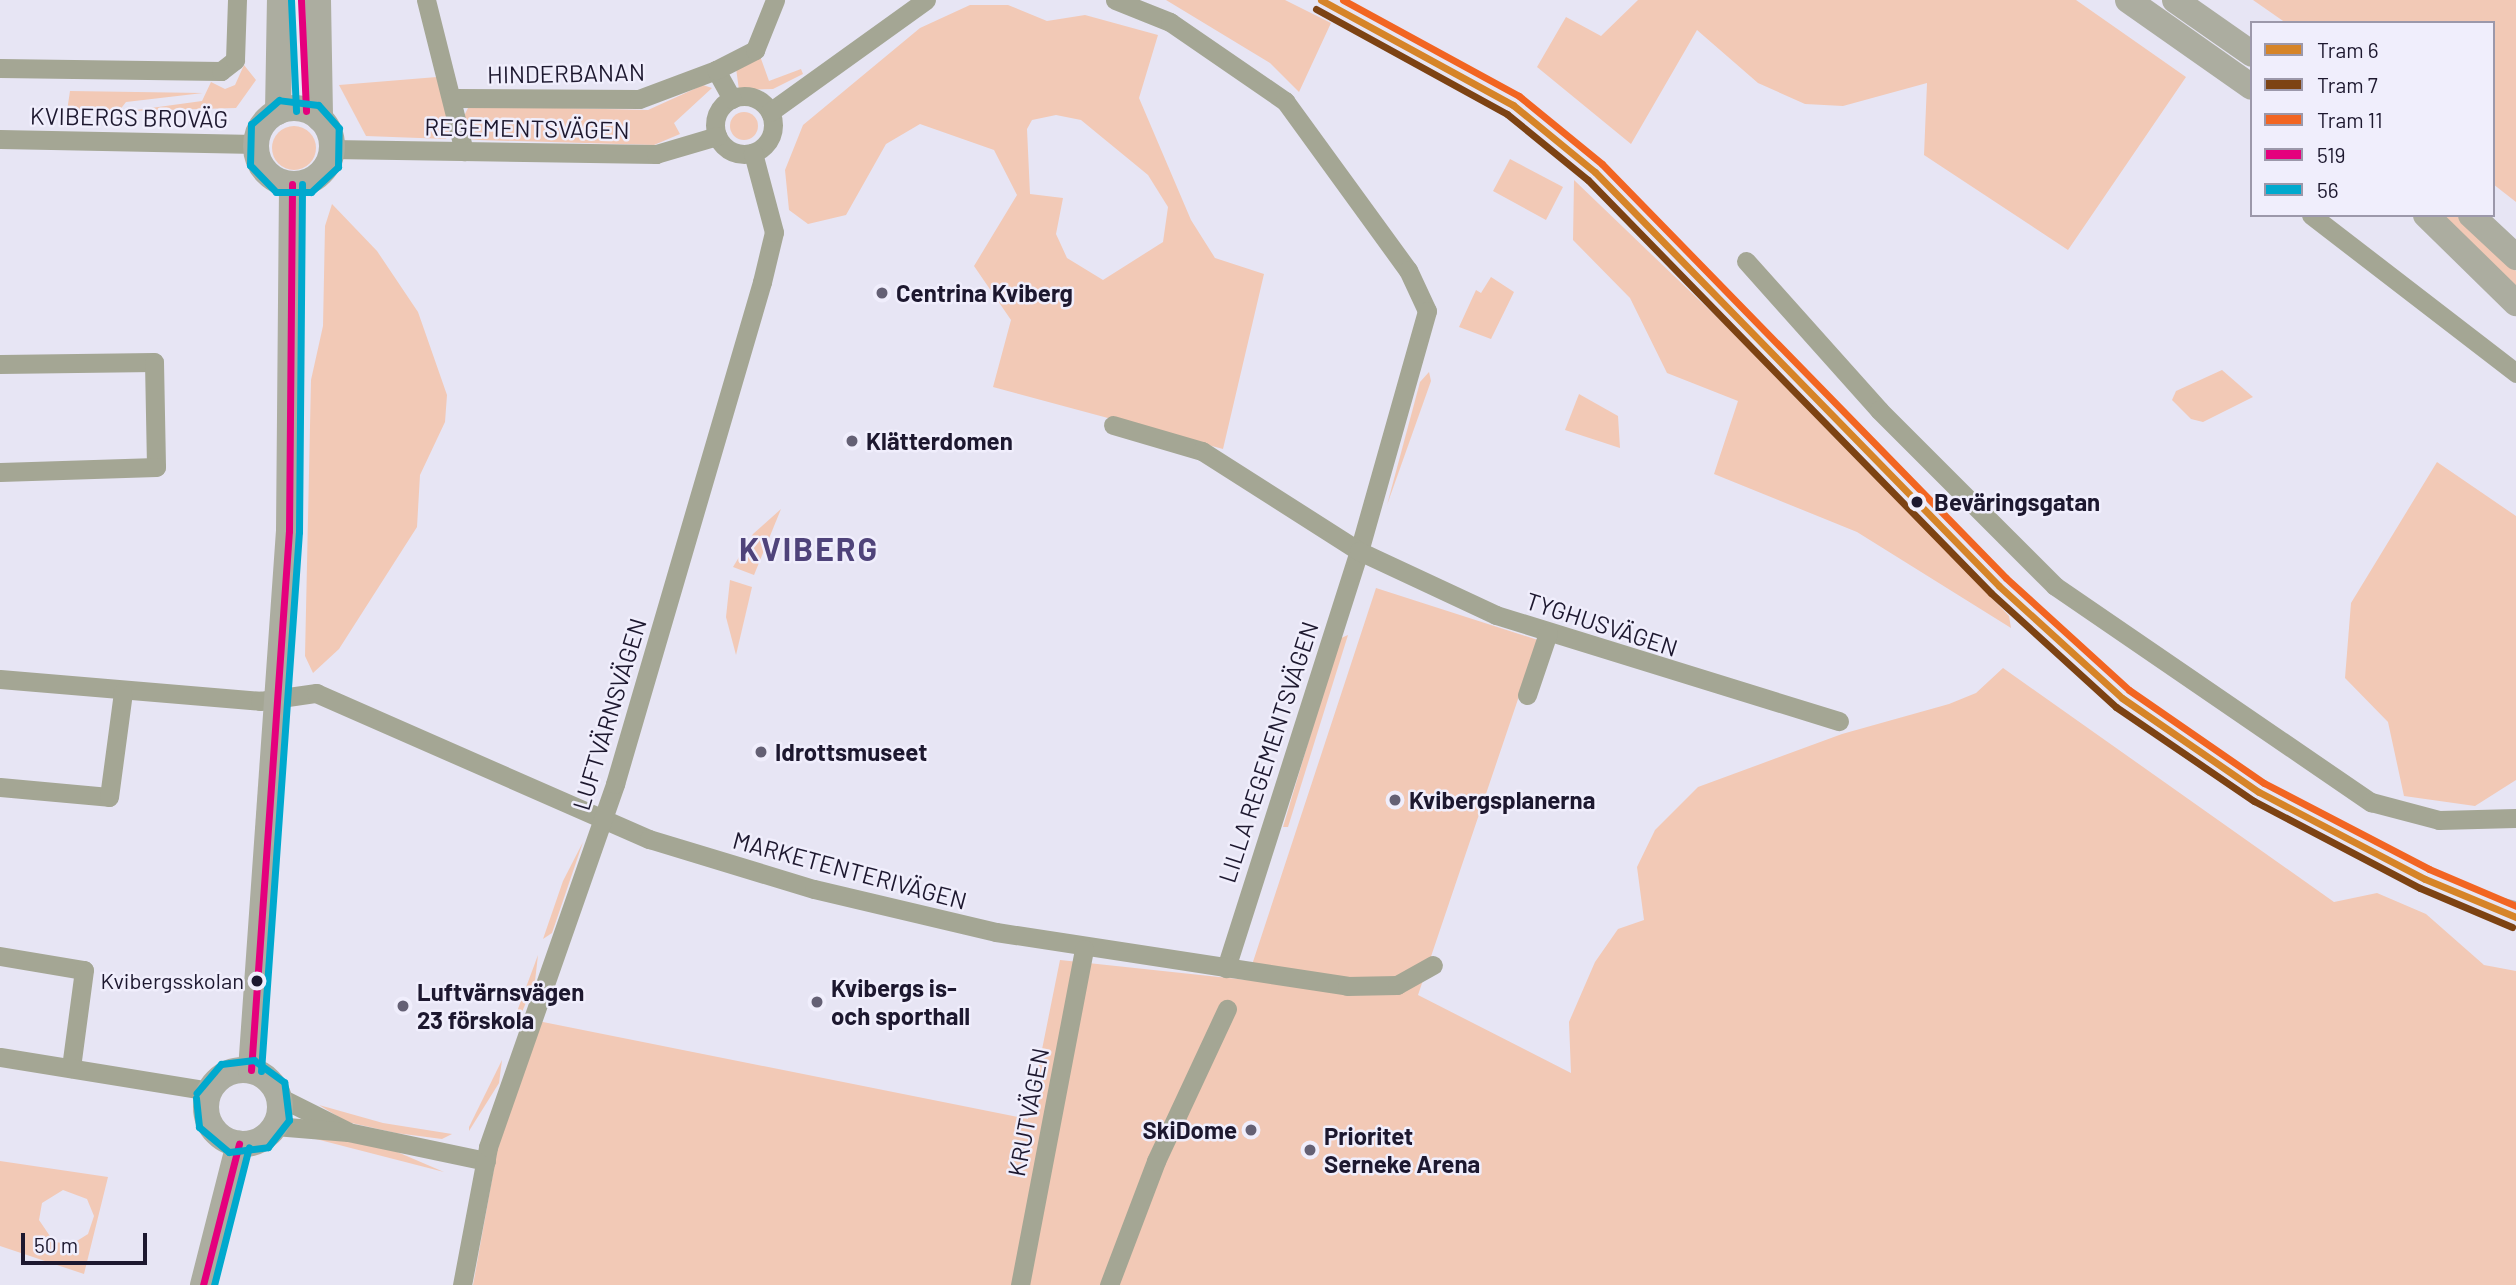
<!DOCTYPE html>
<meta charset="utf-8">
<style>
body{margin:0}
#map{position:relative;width:2516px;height:1285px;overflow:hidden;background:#e7e5f4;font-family:Barlow,sans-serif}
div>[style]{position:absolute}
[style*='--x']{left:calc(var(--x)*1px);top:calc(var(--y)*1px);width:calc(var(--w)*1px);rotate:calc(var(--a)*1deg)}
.green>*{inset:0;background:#f2c9b6}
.round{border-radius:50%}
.street>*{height:19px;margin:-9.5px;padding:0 9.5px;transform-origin:9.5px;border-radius:9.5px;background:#a4a694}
.street>.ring{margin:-9.5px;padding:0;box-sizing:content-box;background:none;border:19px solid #a4a694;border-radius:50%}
.secondary>*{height:26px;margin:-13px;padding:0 13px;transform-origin:13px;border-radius:13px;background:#acada0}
.secondary>.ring{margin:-13px;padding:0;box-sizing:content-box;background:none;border:26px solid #acada0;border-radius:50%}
.tram>*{height:2px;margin:-1px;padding:0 1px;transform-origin:1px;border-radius:1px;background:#aeaead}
.bus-1>*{height:7px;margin:-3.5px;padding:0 3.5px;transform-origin:3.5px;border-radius:3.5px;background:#e5007d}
.bus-2>*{height:7px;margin:-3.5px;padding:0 3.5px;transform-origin:3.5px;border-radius:3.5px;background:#00a9ce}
.tram-1>*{height:7px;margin:-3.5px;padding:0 3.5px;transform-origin:3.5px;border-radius:3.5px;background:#d68428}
.tram-2>*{height:7px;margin:-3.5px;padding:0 3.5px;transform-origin:3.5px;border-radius:3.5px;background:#7d4313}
.tram-3>*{height:7px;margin:-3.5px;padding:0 3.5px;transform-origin:3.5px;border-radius:3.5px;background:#f26522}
.dots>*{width:19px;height:19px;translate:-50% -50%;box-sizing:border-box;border:4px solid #f0eefc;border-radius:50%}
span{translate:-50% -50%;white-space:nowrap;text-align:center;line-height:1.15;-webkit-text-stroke:5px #f0eefc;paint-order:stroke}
.bus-label{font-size:22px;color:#1d182f}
.right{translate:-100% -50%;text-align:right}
.street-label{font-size:24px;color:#1d182f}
.poi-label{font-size:24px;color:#1d182f;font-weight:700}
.left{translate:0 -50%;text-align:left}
.stop-label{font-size:24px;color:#1d182f;font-weight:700}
.district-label{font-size:32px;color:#4f437a;font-weight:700;letter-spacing:2px}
.legend{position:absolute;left:2250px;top:21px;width:245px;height:196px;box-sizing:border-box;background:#f0eefc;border:2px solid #9c98aa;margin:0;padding:9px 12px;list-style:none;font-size:21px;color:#1d182f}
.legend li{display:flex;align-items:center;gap:14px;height:35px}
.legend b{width:35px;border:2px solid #9c98aa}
.scale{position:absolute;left:21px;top:1233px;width:126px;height:32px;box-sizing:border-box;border:4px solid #1d182f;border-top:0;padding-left:9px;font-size:21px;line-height:24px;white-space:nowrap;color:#1d182f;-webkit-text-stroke:5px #f0eefc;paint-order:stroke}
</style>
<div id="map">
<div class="green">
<i style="clip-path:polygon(1166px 0,1285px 0,1331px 23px,1299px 92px,1270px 63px)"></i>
<i style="clip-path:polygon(1638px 0,2076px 0,2186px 77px,2068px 250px,1924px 155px,1927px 83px,1843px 106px,1805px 104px,1758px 83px,1697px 30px,1631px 144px,1537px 67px,1566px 17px,1601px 36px)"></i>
<i style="clip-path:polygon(2253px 0,2516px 0,2516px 202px,2493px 184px,2493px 23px,2286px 23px)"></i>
<i style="clip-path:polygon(evenodd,970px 5px,1008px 5px,1047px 21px,1085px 15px,1158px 35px,1139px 98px,1191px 220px,1215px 258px,1264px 274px,1223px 449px,993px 387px,1011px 320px,974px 266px,1017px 195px,994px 150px,920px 124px,886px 144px,846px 215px,808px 224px,789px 210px,785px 170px,803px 125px,920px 28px,970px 5px,1056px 115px,1081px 120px,1148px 175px,1168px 207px,1163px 242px,1103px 280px,1067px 258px,1056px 234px,1063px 198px,1030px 194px,1027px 129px,1032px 120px,1056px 115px)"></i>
<i style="clip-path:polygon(760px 56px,769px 81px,801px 69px,803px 74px,773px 89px,739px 90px,736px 68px)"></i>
<i style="clip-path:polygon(244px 65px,256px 80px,236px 108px,129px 111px,202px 101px,211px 82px,225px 89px,235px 85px)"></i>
<i style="clip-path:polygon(437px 77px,450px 128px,446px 139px,366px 136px,339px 85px)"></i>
<i style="clip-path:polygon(703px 85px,712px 88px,674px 123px,680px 134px,654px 145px,479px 140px,469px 139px,464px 116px,469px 106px,648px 110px)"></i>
<i style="clip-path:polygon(70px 91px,203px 93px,126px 102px,119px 111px,67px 111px)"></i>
<i class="round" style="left:730px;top:112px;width:28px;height:28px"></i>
<i class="round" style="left:272px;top:126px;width:44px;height:44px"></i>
<i style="clip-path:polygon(1510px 159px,1563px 187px,1546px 220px,1493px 191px)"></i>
<i style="clip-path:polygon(1574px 180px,1799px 396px,2009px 616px,2011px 628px,1857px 532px,1714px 474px,1738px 401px,1667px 373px,1630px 298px,1573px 240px)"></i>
<i style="clip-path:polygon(332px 204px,377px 251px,418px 312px,447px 395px,445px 422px,420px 475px,417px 527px,339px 649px,313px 673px,305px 656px,311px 380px,323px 326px,325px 226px)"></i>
<i style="clip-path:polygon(2442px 215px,2456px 215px,2508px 263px,2516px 271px,2516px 288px)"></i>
<i style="clip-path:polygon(1491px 277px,1514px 292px,1491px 339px,1459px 327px,1476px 290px,1481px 293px)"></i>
<i style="clip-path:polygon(2222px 370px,2253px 397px,2203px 422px,2191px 419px,2172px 400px,2176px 391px)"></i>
<i style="clip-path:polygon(1429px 372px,1431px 381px,1387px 505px,1420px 382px)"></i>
<i style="clip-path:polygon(1579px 394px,1618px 416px,1620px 448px,1565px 430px)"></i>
<i style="clip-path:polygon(2437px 462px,2516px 516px,2516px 780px,2475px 806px,2404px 796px,2388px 722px,2345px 678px,2351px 603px)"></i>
<i style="clip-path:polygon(781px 509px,754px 575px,733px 567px,753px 534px)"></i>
<i style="clip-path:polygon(730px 580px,752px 587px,736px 655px,726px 617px)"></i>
<i style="clip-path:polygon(1376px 588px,1538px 640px,1418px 995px,1571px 1073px,1569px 1022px,1595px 962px,1618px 929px,1644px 920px,1637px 867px,1655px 830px,1698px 787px,1842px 734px,1949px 704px,1976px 693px,2003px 668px,2334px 902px,2377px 893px,2426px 914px,2484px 965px,2516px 971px,2516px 1285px,473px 1285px,501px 1129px,538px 1021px,1028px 1119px,1060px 960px,1247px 980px)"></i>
<i style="clip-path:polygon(1348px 635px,1288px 827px,1283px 827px,1339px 639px)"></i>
<i style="clip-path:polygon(583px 842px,552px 933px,543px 939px,563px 881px)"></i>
<i style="clip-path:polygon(538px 955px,535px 981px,517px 1024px,515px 1017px)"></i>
<i style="clip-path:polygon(502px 1060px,499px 1083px,469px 1131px,469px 1127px)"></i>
<i style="clip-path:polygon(319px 1105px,383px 1123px,452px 1134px,442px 1139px,396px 1133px,347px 1122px)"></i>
<i style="clip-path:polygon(326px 1137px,395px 1151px,444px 1172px,312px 1138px)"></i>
<i style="clip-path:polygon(evenodd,0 1161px,108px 1177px,84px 1274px,0 1246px,0 1161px,63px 1190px,87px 1199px,94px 1216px,88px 1234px,72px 1244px,54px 1242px,39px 1220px,42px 1203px,63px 1190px)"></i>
</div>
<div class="street">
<i style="--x:426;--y:0;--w:156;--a:75.9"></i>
<i style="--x:1115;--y:0;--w:59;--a:21.8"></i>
<i style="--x:1170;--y:22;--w:140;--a:34.5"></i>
<i style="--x:1285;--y:101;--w:209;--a:54"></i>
<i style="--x:1408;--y:270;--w:45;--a:65.1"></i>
<i style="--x:1427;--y:311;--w:249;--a:105.8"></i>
<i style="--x:1359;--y:551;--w:438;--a:107.7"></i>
<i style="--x:0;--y:68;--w:221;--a:0.8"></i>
<i style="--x:221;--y:71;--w:18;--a:-38"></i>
<i style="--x:235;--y:60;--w:60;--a:-88.1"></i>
<i class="ring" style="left:715px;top:96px;width:39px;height:39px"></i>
<i style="--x:453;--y:98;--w:186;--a:0.3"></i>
<i style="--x:639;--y:99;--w:82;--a:-20.6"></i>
<i style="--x:732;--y:99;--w:33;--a:-119"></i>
<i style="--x:716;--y:70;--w:44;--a:-27.1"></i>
<i style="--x:755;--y:50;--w:54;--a:-68.2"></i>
<i style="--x:770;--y:112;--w:192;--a:-35.7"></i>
<i style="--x:0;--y:139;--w:257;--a:1.1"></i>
<i style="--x:332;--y:149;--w:324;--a:0.9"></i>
<i style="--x:656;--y:154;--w:64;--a:-16.4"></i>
<i style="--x:2311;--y:215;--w:259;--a:37.6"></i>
<i style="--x:1746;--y:261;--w:200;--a:48.2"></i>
<i style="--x:1879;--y:410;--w:249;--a:45"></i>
<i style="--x:2055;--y:586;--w:383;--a:34.4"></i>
<i style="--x:2371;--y:802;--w:70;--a:14.8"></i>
<i style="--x:2439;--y:820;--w:77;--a:-1.5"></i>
<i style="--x:0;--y:364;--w:154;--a:-0.7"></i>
<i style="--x:154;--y:362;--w:105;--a:88.9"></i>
<i style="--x:156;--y:467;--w:156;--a:178.2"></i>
<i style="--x:1113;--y:425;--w:93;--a:16.3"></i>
<i style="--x:1202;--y:451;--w:186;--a:32.5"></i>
<i style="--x:1359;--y:551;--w:151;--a:25"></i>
<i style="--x:1496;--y:615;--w:359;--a:17.2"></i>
<i style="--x:0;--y:679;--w:261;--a:4.8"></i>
<i style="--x:260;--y:701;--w:57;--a:-8.1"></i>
<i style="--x:316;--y:693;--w:364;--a:23.7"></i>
<i style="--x:649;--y:839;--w:172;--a:16.9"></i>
<i style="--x:814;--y:889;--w:187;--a:13.3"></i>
<i style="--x:996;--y:932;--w:355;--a:8.7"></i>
<i style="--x:1347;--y:986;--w:50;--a:-1.1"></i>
<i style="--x:1397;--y:985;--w:41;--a:-29.1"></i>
<i style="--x:1527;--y:695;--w:65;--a:-71.3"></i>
<i style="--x:0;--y:787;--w:109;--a:5.2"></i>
<i style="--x:109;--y:797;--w:106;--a:-82.4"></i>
<i style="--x:0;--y:956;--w:85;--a:9.5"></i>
<i style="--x:84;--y:970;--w:99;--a:97.6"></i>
<i style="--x:0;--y:1057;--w:212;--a:9.2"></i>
<i style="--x:279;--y:1097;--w:76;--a:26.6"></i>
<i style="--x:275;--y:1126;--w:73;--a:4.7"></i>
<i style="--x:348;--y:1132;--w:141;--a:11.9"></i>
<i style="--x:462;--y:1285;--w:140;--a:-79.3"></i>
<i style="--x:488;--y:1147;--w:385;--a:-70.7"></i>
<i style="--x:615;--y:784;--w:523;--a:-73.68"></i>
<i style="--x:762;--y:282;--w:51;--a:-76.5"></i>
<i style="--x:774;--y:232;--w:82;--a:-104.9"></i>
<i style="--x:1020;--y:1285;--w:342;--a:-79.2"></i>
<i style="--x:1109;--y:1285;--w:133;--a:-69.2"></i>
<i style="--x:1156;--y:1161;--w:168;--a:-65"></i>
</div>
<div class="secondary">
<i style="--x:318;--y:0;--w:119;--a:89"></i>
<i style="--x:2128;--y:0;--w:151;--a:35.1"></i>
<i style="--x:2175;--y:0;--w:94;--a:35"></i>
<i class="ring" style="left:256px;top:108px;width:50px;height:50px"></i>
<i style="--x:278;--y:112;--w:112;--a:-89"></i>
<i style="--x:2426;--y:215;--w:126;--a:44.4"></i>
<i style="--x:2471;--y:215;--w:62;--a:43"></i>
<i class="ring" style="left:206px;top:1070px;width:48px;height:48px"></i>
<i style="--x:251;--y:1070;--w:540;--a:-85.97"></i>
<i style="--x:289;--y:531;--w:347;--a:-89.5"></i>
<i style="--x:203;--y:1285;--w:146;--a:-75.7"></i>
</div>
<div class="tram">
<i style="--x:2492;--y:896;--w:25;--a:14"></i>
<i style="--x:2505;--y:913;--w:13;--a:32"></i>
</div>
<div class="bus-1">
<i style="--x:301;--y:0;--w:111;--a:87.4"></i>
<i style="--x:251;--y:1070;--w:540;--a:-85.97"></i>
<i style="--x:289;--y:531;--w:347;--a:-89.5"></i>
<i style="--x:203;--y:1285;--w:146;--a:-75.7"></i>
</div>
<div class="bus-2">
<i style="--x:291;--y:0;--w:111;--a:87.4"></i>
<i style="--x:279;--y:100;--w:37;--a:139"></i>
<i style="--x:251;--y:124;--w:41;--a:91.4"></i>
<i style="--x:250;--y:165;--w:37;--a:46"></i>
<i style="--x:276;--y:192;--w:35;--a:0"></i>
<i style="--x:311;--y:192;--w:37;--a:-43"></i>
<i style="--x:338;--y:167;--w:39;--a:-89"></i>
<i style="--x:339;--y:128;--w:31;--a:-132"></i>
<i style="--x:318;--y:105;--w:38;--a:-173"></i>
<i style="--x:261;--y:1071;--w:540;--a:-85.97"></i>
<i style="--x:299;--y:532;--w:348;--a:-89.5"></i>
<i style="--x:196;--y:1098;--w:29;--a:84"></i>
<i style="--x:199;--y:1127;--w:39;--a:40"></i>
<i style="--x:229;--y:1152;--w:39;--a:-7"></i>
<i style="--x:268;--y:1147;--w:34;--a:-52"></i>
<i style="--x:289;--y:1120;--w:38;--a:-97"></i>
<i style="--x:284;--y:1082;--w:37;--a:-144"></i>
<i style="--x:254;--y:1060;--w:33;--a:173"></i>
<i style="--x:221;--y:1064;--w:38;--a:130"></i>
<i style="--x:214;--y:1285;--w:142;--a:-75.8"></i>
</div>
<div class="tram-1">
<i style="--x:1321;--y:0;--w:219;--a:28.7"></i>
<i style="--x:1513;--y:105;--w:106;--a:39.3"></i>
<i style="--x:1595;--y:172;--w:578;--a:45.7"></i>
<i style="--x:1999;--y:586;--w:166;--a:42.3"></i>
<i style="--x:2122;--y:698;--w:166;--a:34.5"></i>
<i style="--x:2259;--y:792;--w:187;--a:27.7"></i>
<i style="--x:2425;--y:879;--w:99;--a:22.7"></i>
</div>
<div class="tram-2">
<i style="--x:1316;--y:9;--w:218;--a:28.8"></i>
<i style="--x:1507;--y:114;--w:104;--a:39.2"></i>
<i style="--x:1588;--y:180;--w:577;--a:45.7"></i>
<i style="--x:1991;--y:593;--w:169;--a:42.4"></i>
<i style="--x:2116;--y:707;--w:167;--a:34.3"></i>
<i style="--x:2254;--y:801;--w:187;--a:27.7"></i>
<i style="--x:2420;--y:888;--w:100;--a:23"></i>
</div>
<div class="tram-3">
<i style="--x:1343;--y:0;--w:200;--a:28.6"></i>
<i style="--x:1519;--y:96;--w:107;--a:39.3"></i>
<i style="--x:1602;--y:164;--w:578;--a:45.7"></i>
<i style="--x:2006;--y:578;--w:166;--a:42.3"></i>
<i style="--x:2129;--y:690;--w:164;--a:34.6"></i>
<i style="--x:2264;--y:783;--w:186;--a:27.5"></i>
<i style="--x:2429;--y:869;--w:95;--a:23"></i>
</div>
<div class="dots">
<i style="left:882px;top:293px;background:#646074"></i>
<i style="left:852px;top:441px;background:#646074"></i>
<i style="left:1917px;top:502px;background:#1d182f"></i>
<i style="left:761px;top:752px;background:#646074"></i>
<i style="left:1395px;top:800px;background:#646074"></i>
<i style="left:257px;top:981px;background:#1d182f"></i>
<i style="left:817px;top:1002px;background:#646074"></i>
<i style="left:403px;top:1006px;background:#646074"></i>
<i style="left:1251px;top:1130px;background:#646074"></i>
<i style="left:1310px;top:1150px;background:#646074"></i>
</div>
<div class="bus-label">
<span class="right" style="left:244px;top:981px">Kvibergsskolan</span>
</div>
<div class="street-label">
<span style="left:566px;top:73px;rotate:-1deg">HINDERBANAN</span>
<span style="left:129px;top:117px;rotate:1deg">KVIBERGS BROVÄG</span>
<span style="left:527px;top:128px;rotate:1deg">REGEMENTSVÄGEN</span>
<span style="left:1602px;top:624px;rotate:18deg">TYGHUSVÄGEN</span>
<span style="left:609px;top:714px;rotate:-73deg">LUFTVÄRNSVÄGEN</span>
<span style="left:1268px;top:752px;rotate:-72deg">LILLA REGEMENTSVÄGEN</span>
<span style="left:850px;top:870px;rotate:15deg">MARKETENTERIVÄGEN</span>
<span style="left:1028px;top:1112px;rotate:-79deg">KRUTVÄGEN</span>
</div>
<div class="poi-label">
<span class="left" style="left:896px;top:293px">Centrina Kviberg</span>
<span class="left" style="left:866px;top:441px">Klätterdomen</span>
<span class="left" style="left:775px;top:752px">Idrottsmuseet</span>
<span class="left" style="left:1409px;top:800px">Kvibergsplanerna</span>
<span class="left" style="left:831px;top:1002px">Kvibergs is-<br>och sporthall</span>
<span class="left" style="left:417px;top:1006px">Luftvärnsvägen<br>23 förskola</span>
<span class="right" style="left:1237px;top:1130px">SkiDome</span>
<span class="left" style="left:1324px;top:1150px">Prioritet<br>Serneke Arena</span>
</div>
<div class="stop-label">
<span class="left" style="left:1934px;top:502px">Beväringsgatan</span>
</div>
<div class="district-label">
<span style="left:809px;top:548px">KVIBERG</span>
</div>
<ul class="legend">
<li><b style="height:9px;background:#d68428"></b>Tram 6</li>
<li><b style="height:9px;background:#7d4313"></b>Tram 7</li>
<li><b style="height:9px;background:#f26522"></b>Tram 11</li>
<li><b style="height:9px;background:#e5007d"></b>519</li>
<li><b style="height:9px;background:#00a9ce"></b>56</li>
</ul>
<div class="scale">50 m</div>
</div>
